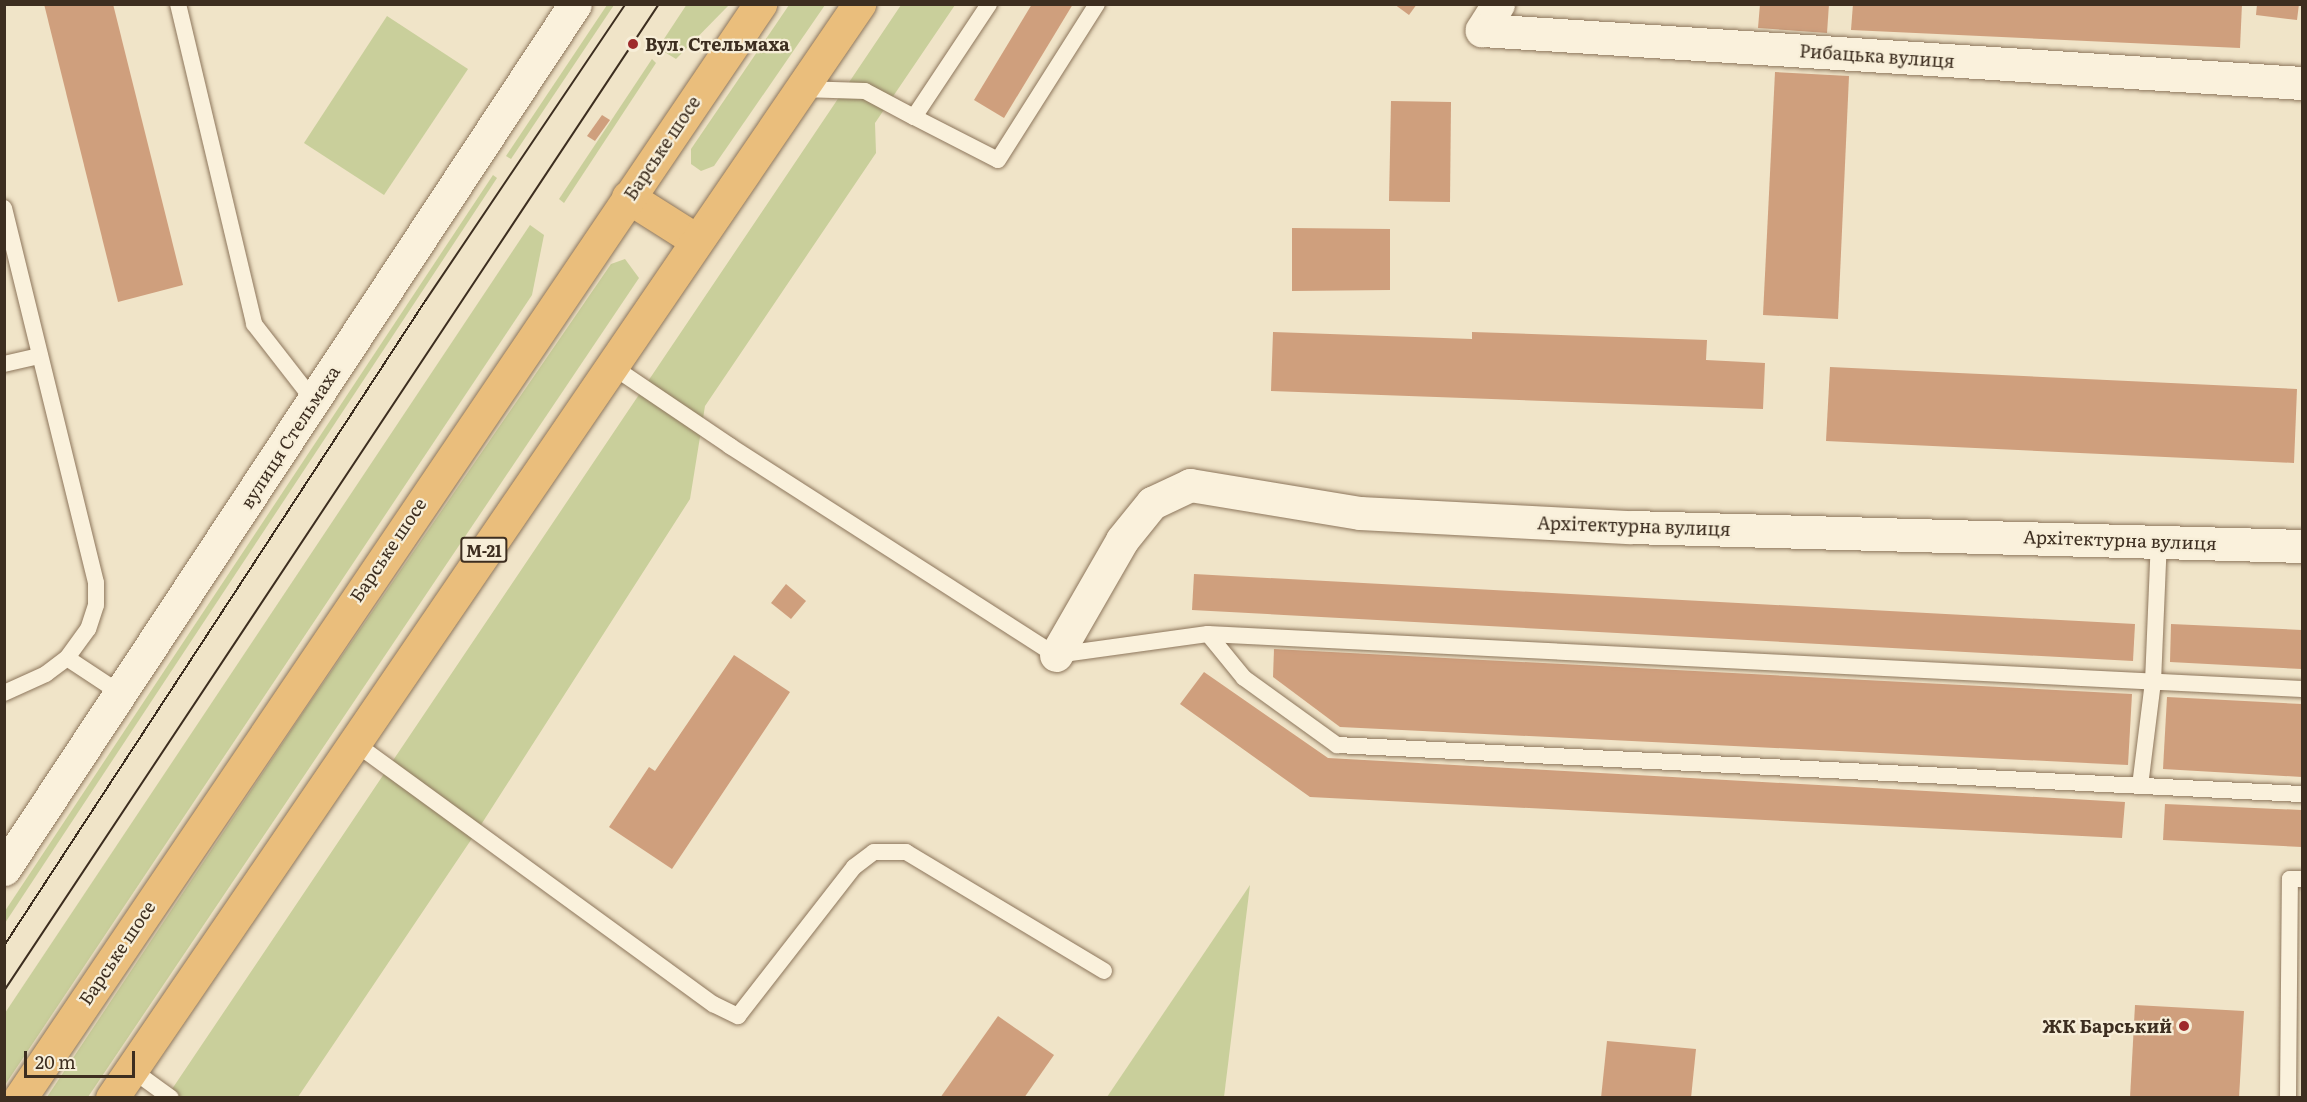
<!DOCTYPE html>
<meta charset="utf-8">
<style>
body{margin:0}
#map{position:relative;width:2307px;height:1102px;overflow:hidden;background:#f0e4c8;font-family:Literata,serif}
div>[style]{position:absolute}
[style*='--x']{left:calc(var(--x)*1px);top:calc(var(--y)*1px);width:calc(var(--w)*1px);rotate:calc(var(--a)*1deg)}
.green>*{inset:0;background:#c9cf9b}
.building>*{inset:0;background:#cf9f7d}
.roads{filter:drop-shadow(0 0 2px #8d765c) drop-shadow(0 0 2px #8d765c)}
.service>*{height:16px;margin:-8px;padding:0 8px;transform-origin:8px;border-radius:8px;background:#faf1dc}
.minor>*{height:33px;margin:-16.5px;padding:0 16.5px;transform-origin:16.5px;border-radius:16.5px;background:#faf1dc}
.trunk>*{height:33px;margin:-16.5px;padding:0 16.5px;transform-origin:16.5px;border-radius:16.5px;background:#eabe7c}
.tram>*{height:1.5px;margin:-0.75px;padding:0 0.75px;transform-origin:0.75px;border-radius:0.75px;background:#3d2e20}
.dots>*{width:16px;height:16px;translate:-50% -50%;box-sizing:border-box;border:3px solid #f7eed8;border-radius:50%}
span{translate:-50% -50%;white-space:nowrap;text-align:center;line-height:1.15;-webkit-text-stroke:4.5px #f7eed8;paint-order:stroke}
.shield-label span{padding:2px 4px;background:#f7eed8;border:2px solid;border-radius:4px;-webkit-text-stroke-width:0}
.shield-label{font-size:16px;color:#3d2e20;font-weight:700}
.poi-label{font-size:18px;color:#3d2e20;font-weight:700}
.left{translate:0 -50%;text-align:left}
.right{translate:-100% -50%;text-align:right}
.street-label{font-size:18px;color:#3d2e20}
.frame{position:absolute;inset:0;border:6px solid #3d2e20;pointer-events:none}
.scale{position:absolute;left:24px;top:1051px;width:111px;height:27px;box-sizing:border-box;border:3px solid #3d2e20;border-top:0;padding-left:8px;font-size:18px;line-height:21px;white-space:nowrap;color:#3d2e20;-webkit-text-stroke:4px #f7eed8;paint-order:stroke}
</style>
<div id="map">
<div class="green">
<i style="clip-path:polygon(687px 4px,729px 5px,676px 59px,658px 48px)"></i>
<i style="clip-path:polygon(607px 5px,614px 5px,511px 159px,506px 156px)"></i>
<i style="clip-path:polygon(789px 5px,825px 5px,714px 166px,701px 171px,691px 164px,691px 149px)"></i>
<i style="clip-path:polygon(901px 5px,955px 5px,875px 123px,876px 153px,705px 406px,690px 499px,477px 831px,298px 1097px,166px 1098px)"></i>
<i style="clip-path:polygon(387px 16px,468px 69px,384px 195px,304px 143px)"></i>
<i style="clip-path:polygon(652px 59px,656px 63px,564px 203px,559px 199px)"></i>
<i style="clip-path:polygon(493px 175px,497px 178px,5px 923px,5px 911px)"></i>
<i style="clip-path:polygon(530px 225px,544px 235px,532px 295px,5px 1085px,5px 1013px)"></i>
<i style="clip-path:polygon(625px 259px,639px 278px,88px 1097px,47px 1097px,304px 711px,611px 264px)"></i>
<i style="clip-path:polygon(1250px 885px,1224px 1097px,1107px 1097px)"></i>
</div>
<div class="building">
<i style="clip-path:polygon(44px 4px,113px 4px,183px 285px,118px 302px)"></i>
<i style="clip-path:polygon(1032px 4px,1073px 4px,1004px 118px,974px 100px)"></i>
<i style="clip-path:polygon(1394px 4px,1417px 4px,1409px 15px)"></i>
<i style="clip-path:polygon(1760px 4px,1829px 4px,1827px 33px,1758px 28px)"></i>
<i style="clip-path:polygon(1853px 4px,2242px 4px,2240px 48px,1851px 30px)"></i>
<i style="clip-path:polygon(2257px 4px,2299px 4px,2297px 20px,2256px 15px)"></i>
<i style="clip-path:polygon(1775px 72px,1849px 76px,1838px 319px,1763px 315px)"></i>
<i style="clip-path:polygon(1391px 101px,1451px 102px,1450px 202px,1389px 201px)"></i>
<i style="clip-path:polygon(602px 115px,610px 120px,595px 141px,587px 136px)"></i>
<i style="clip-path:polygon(1292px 228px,1390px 229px,1390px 290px,1292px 291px)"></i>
<i style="clip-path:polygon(1273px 332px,1472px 339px,1472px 332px,1707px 340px,1706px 360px,1765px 363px,1763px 409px,1271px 391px)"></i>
<i style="clip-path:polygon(1830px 367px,2297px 389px,2294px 463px,1826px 441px)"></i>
<i style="clip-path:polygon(1194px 574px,2135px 624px,2133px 661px,1192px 610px)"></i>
<i style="clip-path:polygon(786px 584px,806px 601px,791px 619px,771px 603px)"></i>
<i style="clip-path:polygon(2171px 624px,2302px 630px,2302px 669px,2170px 662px)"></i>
<i style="clip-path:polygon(1274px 649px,2132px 694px,2128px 765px,1340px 727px,1273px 677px)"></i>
<i style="clip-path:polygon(734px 655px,790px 692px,672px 869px,609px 827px,649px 767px,655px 771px)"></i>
<i style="clip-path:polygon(1204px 672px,1328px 758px,2125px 802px,2122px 838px,1310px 797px,1180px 704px)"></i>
<i style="clip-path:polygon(2167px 697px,2302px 704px,2302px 777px,2163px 769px)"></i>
<i style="clip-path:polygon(2165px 804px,2302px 810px,2302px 847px,2163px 840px)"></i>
<i style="clip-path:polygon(2135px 1005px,2244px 1011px,2239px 1098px,2130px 1098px)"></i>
<i style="clip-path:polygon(998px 1016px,1054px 1055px,1024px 1098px,940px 1098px)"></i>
<i style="clip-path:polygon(1607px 1041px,1696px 1049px,1691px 1098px,1601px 1098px)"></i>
</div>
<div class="roads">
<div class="service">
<i style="--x:178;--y:4;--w:329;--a:76.6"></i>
<i style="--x:254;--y:324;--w:98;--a:52.1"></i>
<i style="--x:801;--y:89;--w:64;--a:1.8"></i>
<i style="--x:865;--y:91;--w:55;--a:28"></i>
<i style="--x:914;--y:117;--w:136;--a:-56.4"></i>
<i style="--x:914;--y:117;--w:94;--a:27.1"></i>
<i style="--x:998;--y:160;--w:185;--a:-57.6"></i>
<i style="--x:4;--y:208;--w:386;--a:76.2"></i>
<i style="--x:96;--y:583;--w:22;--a:90"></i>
<i style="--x:96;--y:605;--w:25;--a:108"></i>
<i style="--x:88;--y:629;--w:36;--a:126"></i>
<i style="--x:67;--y:658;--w:26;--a:143"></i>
<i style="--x:46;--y:674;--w:46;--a:155.7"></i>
<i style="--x:4;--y:364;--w:37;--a:-13"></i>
<i style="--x:612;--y:366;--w:143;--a:34.1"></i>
<i style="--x:730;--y:446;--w:387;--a:32.7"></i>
<i style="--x:1056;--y:655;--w:153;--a:-7.9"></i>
<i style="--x:1208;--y:634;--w:1095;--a:2.88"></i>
<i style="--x:1208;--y:634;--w:57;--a:50.7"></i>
<i style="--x:1244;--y:678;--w:115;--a:35.8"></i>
<i style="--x:1337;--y:745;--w:966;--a:2.91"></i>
<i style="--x:67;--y:658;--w:64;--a:33.4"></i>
<i style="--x:352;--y:741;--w:447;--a:36.1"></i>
<i style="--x:713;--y:1004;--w:28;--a:26"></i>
<i style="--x:738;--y:1016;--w:189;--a:-52.1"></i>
<i style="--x:854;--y:867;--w:25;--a:-37"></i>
<i style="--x:874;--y:852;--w:32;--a:0"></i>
<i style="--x:906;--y:852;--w:231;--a:31"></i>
<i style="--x:2140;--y:786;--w:105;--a:-82.9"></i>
<i style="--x:2153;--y:682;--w:142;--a:-87.6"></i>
<i style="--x:131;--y:1069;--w:49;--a:35.9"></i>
<i style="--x:2288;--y:1098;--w:219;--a:-89.5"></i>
<i style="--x:2290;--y:879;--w:12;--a:0"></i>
</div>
<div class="minor">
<i style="--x:1498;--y:4;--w:31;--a:122"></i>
<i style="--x:1482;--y:30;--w:822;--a:3.7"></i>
<i style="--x:1056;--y:655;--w:133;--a:-60.1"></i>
<i style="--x:1122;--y:540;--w:48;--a:-51"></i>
<i style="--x:1152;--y:503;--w:42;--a:-25.3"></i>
<i style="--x:1190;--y:485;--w:172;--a:9.4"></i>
<i style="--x:1360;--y:513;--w:271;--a:3"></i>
<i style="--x:1631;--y:527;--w:671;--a:1.62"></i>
<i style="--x:4;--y:869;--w:1036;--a:-56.57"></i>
</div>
<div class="trunk">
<i style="--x:628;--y:197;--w:80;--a:32.3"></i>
<i style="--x:20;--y:1098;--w:1321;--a:-55.92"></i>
<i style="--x:112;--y:1098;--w:1325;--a:-55.67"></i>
</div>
</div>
<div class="tram">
<i style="--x:4;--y:946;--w:772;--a:-56.85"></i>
<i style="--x:426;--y:300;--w:357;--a:-56"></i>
<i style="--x:4;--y:991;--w:1185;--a:-56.43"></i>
</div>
<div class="dots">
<i style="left:633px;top:44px;background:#9e2a2b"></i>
<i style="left:2184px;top:1026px;background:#9e2a2b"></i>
</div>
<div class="shield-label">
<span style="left:484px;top:550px">М-21</span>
</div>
<div class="poi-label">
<span class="left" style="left:645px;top:44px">Вул. Стельмаха</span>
<span class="right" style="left:2172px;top:1026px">ЖК Барський</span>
</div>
<div class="street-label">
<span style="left:1877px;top:56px;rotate:4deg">Рибацька вулиця</span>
<span style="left:662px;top:148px;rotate:-56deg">Барське шосе</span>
<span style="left:290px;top:437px;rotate:-57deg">вулиця Стельмаха</span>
<span style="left:1634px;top:526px;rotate:2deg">Архітектурна вулиця</span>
<span style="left:2120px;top:540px;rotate:2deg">Архітектурна вулиця</span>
<span style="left:388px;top:550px;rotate:-56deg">Барське шосе</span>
<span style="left:117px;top:953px;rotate:-56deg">Барське шосе</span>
</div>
<div class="frame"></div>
<div class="scale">20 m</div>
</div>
